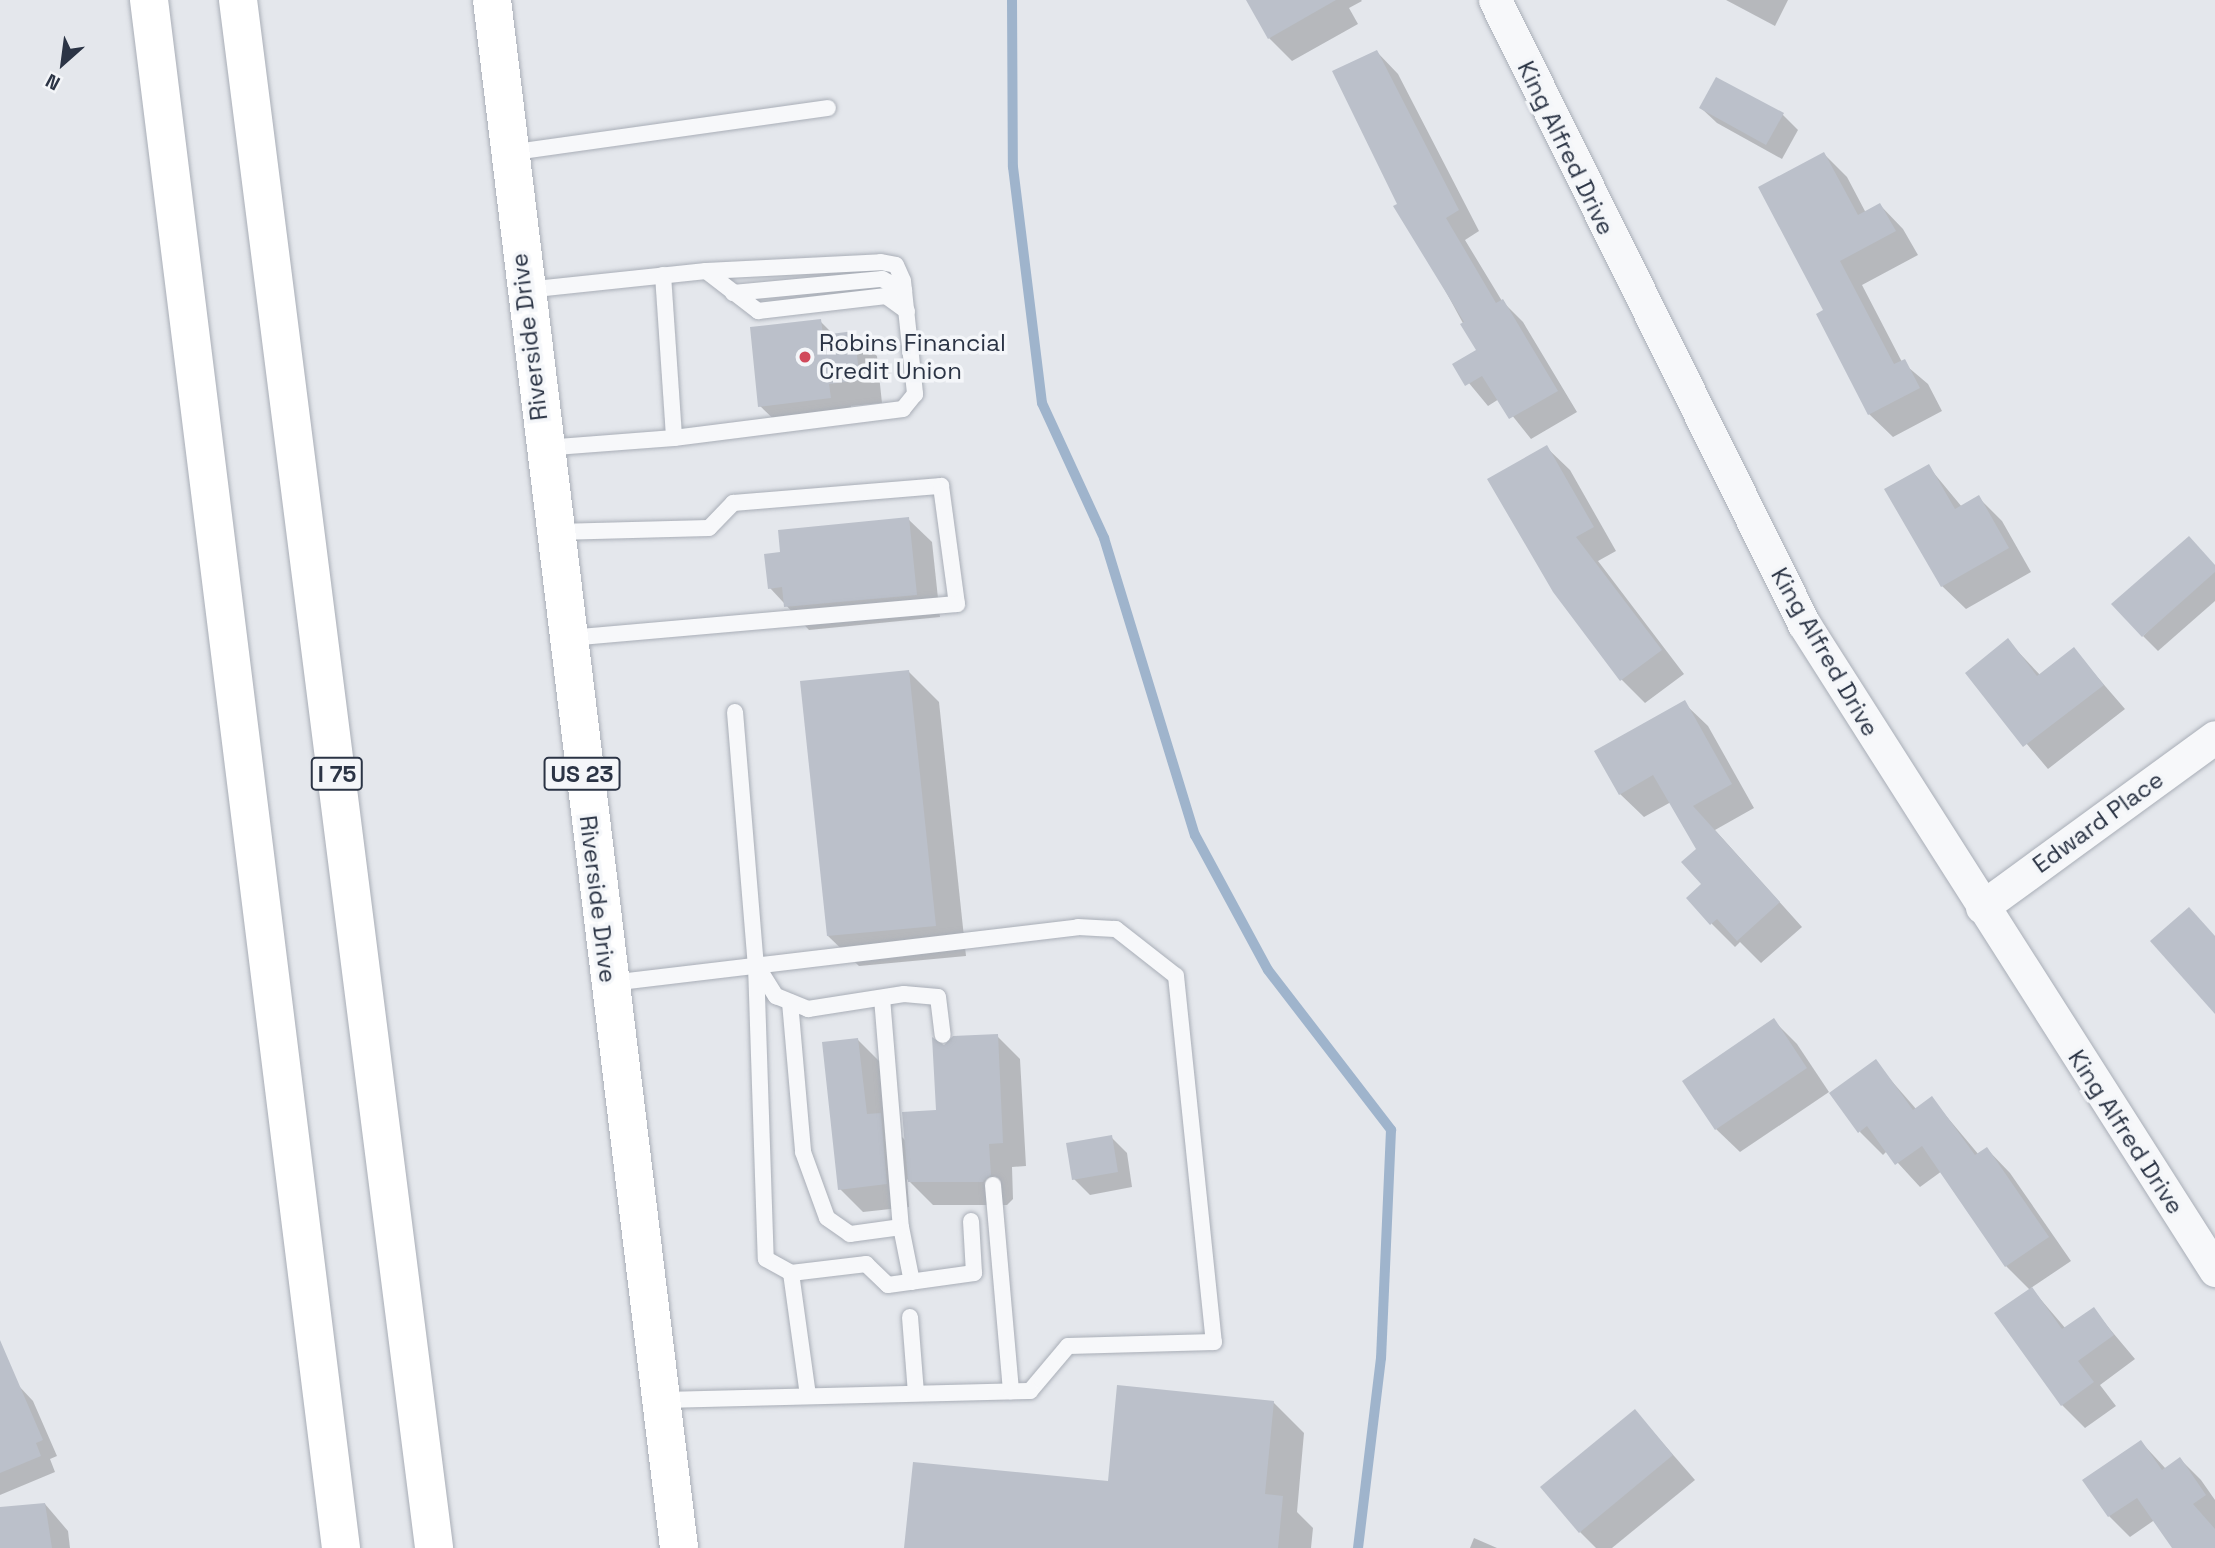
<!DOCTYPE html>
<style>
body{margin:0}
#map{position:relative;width:2215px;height:1548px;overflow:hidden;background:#e4e7ec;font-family:"Space Grotesk",sans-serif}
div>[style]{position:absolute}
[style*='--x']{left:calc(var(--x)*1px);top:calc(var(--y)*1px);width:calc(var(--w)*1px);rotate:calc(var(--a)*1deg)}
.shadow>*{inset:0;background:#0003}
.stream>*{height:10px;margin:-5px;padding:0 5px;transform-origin:5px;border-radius:5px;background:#9fb4cc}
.building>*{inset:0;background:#bbc0ca}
.roads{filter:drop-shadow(0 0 2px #a9aeb7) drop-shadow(0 0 2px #a9aeb7)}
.service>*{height:16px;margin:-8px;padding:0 8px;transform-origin:8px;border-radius:8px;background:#f7f8fa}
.minor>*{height:33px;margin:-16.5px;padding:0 16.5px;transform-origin:16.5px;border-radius:16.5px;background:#f7f8fa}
.primary>*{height:38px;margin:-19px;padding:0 19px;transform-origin:19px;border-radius:19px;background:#fff}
.motorway>*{height:38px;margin:-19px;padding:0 19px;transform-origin:19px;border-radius:19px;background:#fff}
.dots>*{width:19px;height:19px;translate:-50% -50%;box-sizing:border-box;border:4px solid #f4f6f9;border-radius:50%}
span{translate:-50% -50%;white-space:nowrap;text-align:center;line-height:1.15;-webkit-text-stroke:7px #f4f6f9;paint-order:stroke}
.shield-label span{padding:2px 5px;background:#f4f6f9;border:2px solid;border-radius:5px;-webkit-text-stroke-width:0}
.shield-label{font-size:23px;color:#2b3445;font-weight:700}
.street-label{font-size:24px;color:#2b3445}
.poi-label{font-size:24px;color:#2b3445}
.left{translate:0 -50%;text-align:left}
.north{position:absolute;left:28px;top:28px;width:70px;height:70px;-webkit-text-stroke:5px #f4f6f9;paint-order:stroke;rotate:208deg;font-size:19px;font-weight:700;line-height:28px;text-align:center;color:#2b3445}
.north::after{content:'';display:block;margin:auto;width:24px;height:32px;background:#2b3445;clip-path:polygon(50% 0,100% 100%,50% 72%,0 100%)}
</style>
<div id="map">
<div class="shadow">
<i style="clip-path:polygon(1248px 0,1361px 0,1362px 1px,1349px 8px,1358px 24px,1292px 61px,1269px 38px)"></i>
<i style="clip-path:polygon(1726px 0,1788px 0,1775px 26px)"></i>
<i style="clip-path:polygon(1377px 52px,1398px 74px,1479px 231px,1465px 240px,1502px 301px,1523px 322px,1577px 412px,1531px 439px,1499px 399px,1488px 406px,1454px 365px,1478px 351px,1399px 205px)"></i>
<i style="clip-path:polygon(1701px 108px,1783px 115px,1798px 130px,1782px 159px,1717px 123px)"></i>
<i style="clip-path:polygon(1824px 154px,1847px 177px,1866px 213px,1880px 205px,1903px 229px,1918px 255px,1862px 285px,1902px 362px,1928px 384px,1942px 411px,1893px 437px,1869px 414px,1826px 311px)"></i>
<i style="clip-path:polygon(820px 321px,834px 335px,853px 333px,877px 356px,882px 403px,851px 406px,853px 421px,784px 429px,760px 406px)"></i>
<i style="clip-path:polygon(1546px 447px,1570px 470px,1616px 551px,1598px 561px,1684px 674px,1645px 703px,1621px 679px)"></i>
<i style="clip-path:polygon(1928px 466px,1962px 507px,1978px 497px,2002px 521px,2031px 572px,1966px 609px,1942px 586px)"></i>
<i style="clip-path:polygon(908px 519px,932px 542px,940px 617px,809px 630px,770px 588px,782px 553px)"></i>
<i style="clip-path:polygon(2215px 566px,2215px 601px,2158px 651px,2143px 636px)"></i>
<i style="clip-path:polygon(2008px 641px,2041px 676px,2074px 650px,2125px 709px,2048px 769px,1967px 673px)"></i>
<i style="clip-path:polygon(909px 672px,939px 702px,966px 956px,859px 966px,828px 936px)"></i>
<i style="clip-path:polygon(1684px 703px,1708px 726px,1754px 808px,1715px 830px,1802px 927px,1761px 963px,1740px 942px,1735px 947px,1712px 924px,1698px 849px,1671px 802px,1644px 817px,1620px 794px)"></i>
<i style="clip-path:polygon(1774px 1021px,1797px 1044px,1829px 1092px,1740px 1152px,1716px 1129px)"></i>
<i style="clip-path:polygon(997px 1036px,1020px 1059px,1026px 1166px,1012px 1167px,1013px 1199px,1007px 1205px,933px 1205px,907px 1179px,909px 1207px,863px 1212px,840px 1189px,858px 1040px,881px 1063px,887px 1122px,906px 1141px,938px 1112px,944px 1048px)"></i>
<i style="clip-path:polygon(1875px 1062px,1917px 1110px,1932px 1099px,1979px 1155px,1987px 1149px,2010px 1173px,2071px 1261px,2031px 1288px,2066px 1329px,2093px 1309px,2135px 1359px,2100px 1385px,2116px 1406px,2085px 1428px,2062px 1405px,2030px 1290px,2006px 1266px,1942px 1171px,1920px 1187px,1887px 1151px,1883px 1155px,1860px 1132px)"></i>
<i style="clip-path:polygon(1111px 1137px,1127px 1153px,1132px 1187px,1090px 1195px,1074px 1179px)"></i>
<i style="clip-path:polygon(0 1380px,18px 1385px,33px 1401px,57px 1456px,50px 1459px,55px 1472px,0 1495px)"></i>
<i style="clip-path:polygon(1273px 1402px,1304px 1433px,1297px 1512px,1313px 1528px,1311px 1548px,906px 1548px,1109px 1483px)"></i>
<i style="clip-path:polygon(1635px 1411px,1695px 1480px,1612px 1548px,1596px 1548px,1580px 1532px)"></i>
<i style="clip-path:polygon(2141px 1442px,2166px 1469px,2180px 1459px,2201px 1480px,2215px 1500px,2215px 1548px,2181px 1548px,2156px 1519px,2130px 1537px,2109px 1516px,2085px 1481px)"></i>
<i style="clip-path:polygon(45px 1504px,68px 1531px,70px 1548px,0 1548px,0 1509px)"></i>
<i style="clip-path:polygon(1474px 1538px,1497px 1548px,1470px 1548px)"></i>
</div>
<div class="stream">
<i style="--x:1012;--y:0;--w:167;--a:89.7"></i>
<i style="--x:1013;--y:167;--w:238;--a:83"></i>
<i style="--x:1042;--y:403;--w:149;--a:65.3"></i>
<i style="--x:1104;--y:538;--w:311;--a:73"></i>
<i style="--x:1195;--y:835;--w:153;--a:61.6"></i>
<i style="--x:1268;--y:970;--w:202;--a:52.4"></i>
<i style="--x:1391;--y:1130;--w:228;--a:92.5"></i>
<i style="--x:1381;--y:1358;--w:191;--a:96.9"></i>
</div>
<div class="building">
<i style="clip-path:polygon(1246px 0,1336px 0,1268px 39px)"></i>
<i style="clip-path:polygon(1377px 50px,1459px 210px,1446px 218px,1496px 303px,1503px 299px,1558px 391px,1509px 419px,1482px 376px,1465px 386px,1452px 364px,1476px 350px,1460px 324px,1464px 322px,1393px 206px,1397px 204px,1332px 71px)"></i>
<i style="clip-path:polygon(1716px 77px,1784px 113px,1766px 145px,1699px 108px)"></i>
<i style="clip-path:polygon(1824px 152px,1858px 215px,1880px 203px,1896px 231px,1840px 261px,1894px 364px,1905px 359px,1920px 388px,1868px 415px,1816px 314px,1823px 310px,1758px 187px)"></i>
<i style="clip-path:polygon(821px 319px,823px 335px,854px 331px,860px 380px,829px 384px,831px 398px,758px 407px,750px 327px)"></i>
<i style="clip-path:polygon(1547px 445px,1594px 527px,1576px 537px,1662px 650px,1620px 681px,1553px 592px,1487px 479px)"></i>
<i style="clip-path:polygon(1929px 464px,1955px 509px,1979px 495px,2009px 548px,1941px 587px,1884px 489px)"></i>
<i style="clip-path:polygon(909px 517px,917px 595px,784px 607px,782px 587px,768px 589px,764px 554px,780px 552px,778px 530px)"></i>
<i style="clip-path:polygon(2189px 536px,2215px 565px,2215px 572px,2142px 637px,2111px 604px)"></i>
<i style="clip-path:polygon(2008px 638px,2037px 676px,2074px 647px,2104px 685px,2023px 747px,1965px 673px)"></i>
<i style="clip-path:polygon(909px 670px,936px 926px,827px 936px,800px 681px)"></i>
<i style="clip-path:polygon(1685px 700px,1732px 784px,1693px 806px,1780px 902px,1737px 941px,1717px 919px,1710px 925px,1686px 898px,1701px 884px,1681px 862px,1696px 849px,1653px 775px,1619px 795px,1594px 751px)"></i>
<i style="clip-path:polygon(2189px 907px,2215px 936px,2215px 1014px,2150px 941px)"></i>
<i style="clip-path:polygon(1774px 1018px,1807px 1068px,1715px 1130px,1682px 1081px)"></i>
<i style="clip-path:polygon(998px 1034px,1003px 1143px,989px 1144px,991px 1175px,983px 1182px,908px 1182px,902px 1112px,936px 1110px,932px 1037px,944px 1045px,953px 1036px)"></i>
<i style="clip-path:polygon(858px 1038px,867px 1114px,881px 1113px,887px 1184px,838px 1190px,822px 1042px)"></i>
<i style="clip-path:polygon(1876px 1059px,1913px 1110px,1932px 1096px,1975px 1155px,1987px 1147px,2049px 1237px,2005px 1267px,1922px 1146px,1895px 1165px,1867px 1126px,1858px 1133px,1829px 1093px)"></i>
<i style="clip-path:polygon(1112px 1135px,1118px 1172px,1072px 1180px,1066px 1143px)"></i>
<i style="clip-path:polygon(2032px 1287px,2062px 1329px,2094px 1307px,2114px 1335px,2078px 1361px,2094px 1382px,2061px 1406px,1994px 1313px)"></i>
<i style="clip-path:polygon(0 1340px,43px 1440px,36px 1443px,41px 1456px,0 1473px)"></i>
<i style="clip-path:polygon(1117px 1385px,1274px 1401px,1265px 1494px,1283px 1496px,1278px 1548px,904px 1548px,913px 1462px,1108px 1481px)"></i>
<i style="clip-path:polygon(1635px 1409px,1673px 1455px,1579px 1533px,1540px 1487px)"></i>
<i style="clip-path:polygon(2141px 1440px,2162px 1470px,2180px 1457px,2206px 1495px,2193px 1504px,2215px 1529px,2215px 1548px,2172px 1548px,2137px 1498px,2108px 1517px,2082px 1480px)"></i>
<i style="clip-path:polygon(45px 1503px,52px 1548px,0 1548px,0 1507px)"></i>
</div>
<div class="roads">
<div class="service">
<i style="--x:508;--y:153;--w:323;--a:-8"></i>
<i style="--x:706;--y:271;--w:66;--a:37.6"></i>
<i style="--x:758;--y:311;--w:129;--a:-6.7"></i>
<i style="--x:886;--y:296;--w:26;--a:36"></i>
<i style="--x:663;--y:275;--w:163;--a:86.1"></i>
<i style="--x:526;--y:290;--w:181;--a:-6"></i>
<i style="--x:706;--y:271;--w:175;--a:-2.9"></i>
<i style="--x:881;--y:262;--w:15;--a:11"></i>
<i style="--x:896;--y:265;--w:17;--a:66"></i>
<i style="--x:903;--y:281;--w:114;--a:83.9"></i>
<i style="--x:915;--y:394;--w:19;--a:129"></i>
<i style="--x:903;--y:409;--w:231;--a:172.8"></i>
<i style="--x:674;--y:438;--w:129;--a:175.6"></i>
<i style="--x:733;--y:293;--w:150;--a:-5.4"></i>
<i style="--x:882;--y:279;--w:25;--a:27"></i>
<i style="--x:556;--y:532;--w:153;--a:-1.5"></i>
<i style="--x:709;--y:528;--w:35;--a:-46"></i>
<i style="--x:733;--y:503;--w:209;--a:-4.7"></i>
<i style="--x:941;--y:486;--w:119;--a:82.3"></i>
<i style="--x:957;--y:604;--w:390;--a:175"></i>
<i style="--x:735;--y:712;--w:254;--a:85.3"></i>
<i style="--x:756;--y:965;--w:294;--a:88.1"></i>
<i style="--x:766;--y:1259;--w:29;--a:29"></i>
<i style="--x:791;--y:1273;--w:76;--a:-6.8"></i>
<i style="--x:866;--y:1264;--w:30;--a:44"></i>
<i style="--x:888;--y:1285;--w:87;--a:-7.9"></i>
<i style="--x:974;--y:1273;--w:52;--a:-93.3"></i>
<i style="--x:757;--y:966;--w:36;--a:58"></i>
<i style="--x:776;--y:996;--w:35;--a:22"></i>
<i style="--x:808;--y:1009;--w:97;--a:-8.9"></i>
<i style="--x:904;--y:994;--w:34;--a:5"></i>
<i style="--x:938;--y:997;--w:38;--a:83"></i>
<i style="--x:611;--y:983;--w:470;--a:-6.8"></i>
<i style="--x:1078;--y:927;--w:38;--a:3"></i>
<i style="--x:1116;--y:929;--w:76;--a:38.1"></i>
<i style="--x:1176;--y:976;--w:368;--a:84.1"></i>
<i style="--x:1214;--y:1342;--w:146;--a:178.4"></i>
<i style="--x:1068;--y:1346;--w:59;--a:130.2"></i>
<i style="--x:1030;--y:1391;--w:369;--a:178.6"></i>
<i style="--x:882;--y:998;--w:230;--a:85.3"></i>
<i style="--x:901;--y:1227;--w:56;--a:78.7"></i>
<i style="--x:790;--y:1002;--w:151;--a:85"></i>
<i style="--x:803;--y:1152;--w:70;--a:70"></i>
<i style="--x:827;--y:1218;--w:28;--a:35"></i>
<i style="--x:850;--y:1234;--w:51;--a:-7.8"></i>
<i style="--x:993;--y:1185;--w:207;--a:85"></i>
<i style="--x:791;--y:1273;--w:123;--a:82.1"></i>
<i style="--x:910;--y:1317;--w:76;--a:85.5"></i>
</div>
<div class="minor">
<i style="--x:1495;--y:0;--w:696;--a:63.66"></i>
<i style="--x:1804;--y:624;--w:766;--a:57.53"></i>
<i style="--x:1982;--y:907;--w:288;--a:-36.1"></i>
</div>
<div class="primary">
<i style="--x:492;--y:0;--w:1559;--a:83.11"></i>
</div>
<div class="motorway">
<i style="--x:149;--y:0;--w:1560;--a:82.93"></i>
<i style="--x:238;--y:0;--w:1560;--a:82.78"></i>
</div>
</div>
<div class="dots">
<i style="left:805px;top:357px;background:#d1495b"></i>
</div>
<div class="shield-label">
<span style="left:337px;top:774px">I 75</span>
<span style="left:582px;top:774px">US 23</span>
</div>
<div class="street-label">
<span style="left:1566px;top:148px;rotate:64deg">King Alfred Drive</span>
<span style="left:529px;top:337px;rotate:-97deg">Riverside Drive</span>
<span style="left:1825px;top:652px;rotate:60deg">King Alfred Drive</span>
<span style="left:2098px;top:822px;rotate:-36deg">Edward Place</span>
<span style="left:598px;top:899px;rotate:83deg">Riverside Drive</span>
<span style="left:2126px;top:1132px;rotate:57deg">King Alfred Drive</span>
</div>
<div class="poi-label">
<span class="left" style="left:819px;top:357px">Robins Financial<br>Credit Union</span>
</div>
<div class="north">N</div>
</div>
